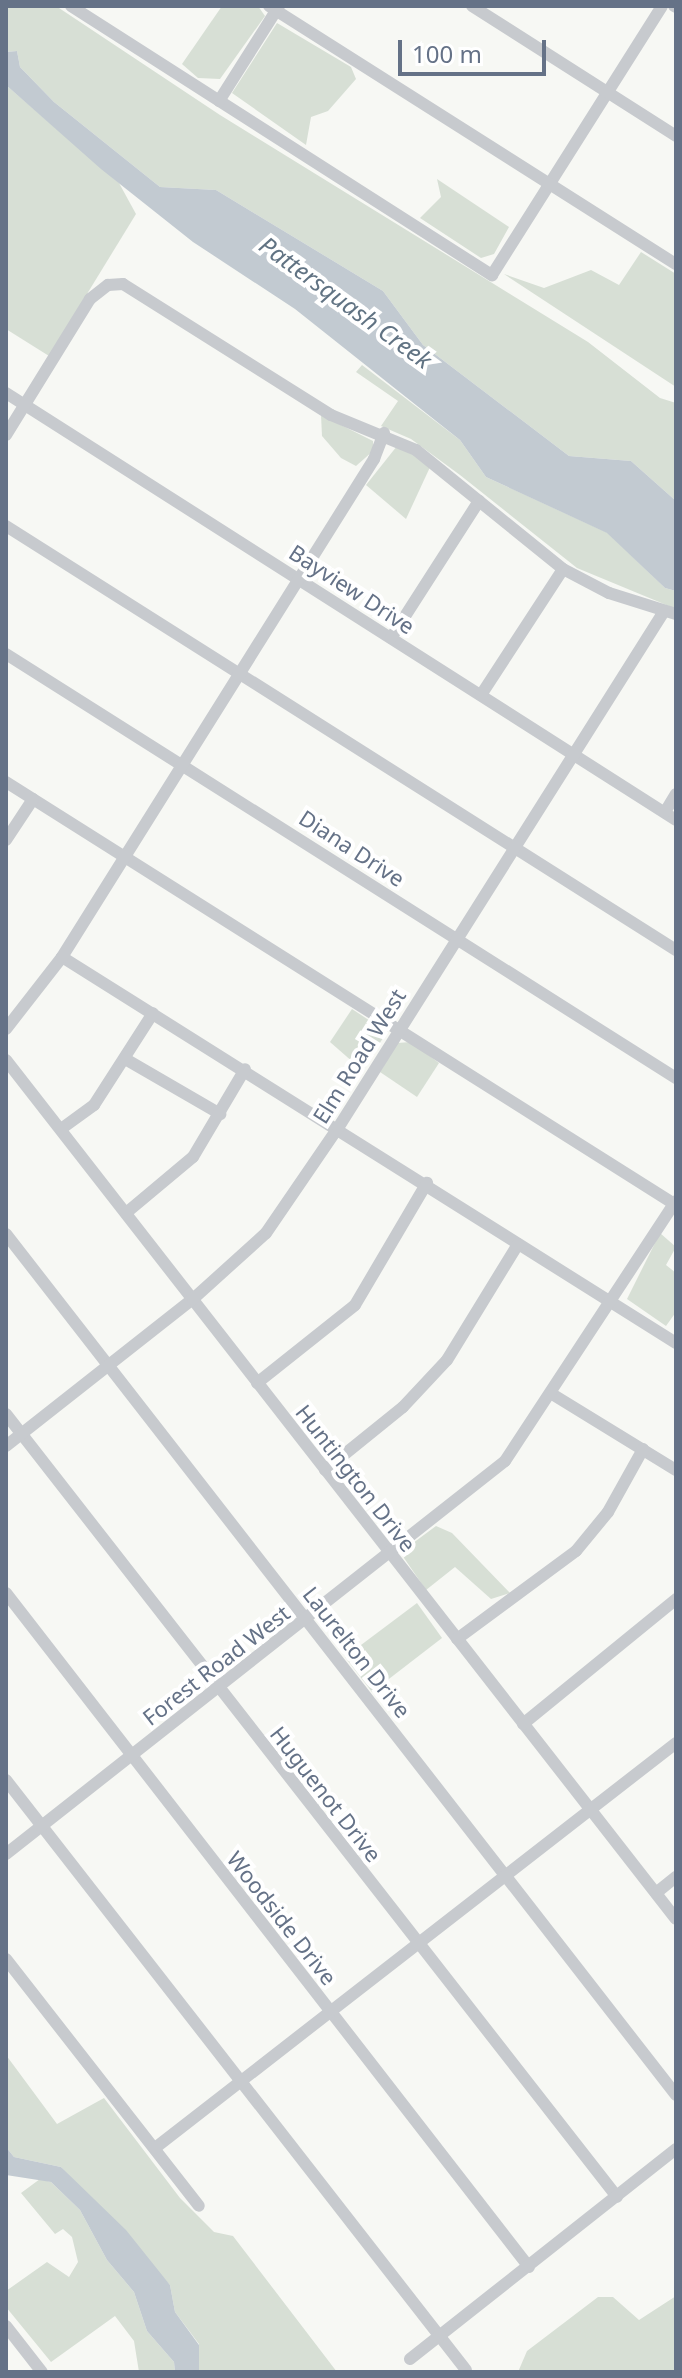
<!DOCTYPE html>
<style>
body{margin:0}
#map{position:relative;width:682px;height:2378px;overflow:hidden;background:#f7f8f4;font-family:"Noto Sans",sans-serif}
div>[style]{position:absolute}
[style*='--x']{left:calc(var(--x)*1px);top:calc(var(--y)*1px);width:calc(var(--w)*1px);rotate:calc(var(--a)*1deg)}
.green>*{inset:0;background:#d7dfd5}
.water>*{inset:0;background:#c2cad1}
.street>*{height:12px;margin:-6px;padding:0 6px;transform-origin:6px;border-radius:6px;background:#c7cace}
span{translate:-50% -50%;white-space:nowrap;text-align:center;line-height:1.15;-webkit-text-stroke:8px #fff;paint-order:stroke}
.street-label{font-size:22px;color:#657287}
.water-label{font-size:24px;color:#617383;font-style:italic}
.frame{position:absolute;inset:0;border:8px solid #657287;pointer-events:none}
.scale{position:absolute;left:398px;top:40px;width:148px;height:36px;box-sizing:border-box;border:4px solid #657287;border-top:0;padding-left:10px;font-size:24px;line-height:28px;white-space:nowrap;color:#657287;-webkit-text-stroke:6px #fff;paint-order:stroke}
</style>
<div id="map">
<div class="green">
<i style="clip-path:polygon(6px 6px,56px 6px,220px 115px,588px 342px,660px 398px,676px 403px,676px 501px,631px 461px,569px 456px,423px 345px,383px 291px,216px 190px,160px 187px,54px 102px,20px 67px,17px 51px,6px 52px)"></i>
<i style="clip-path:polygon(222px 6px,258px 6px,265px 16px,220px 79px,198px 78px,182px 64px)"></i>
<i style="clip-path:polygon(277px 23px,351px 67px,356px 79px,328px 111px,311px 117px,306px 145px,232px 93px)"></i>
<i style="clip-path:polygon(6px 85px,119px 183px,136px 214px,49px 356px,6px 329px)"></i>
<i style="clip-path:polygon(437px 179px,509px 227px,494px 254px,481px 258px,420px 218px,441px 197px)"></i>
<i style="clip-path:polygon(641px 252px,676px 274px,676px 387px,504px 274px,544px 288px,591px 270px,619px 285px)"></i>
<i style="clip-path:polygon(362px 365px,460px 440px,486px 477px,608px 533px,665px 588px,676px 591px,676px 609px,577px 568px,460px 475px,411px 439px,381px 426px,398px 401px,356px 372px)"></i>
<i style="clip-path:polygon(321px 415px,373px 441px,373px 451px,356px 466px,341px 458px,322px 436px)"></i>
<i style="clip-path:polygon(397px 446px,431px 465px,406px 519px,366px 485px)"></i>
<i style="clip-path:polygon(352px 1009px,387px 1032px,362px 1070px,330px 1042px)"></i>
<i style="clip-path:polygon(411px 1042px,439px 1063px,417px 1097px,380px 1072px,397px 1043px)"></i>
<i style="clip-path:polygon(660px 1233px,676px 1247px,666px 1265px,676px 1273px,676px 1312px,666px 1326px,627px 1299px)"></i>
<i style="clip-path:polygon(436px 1526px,452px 1533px,510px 1593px,491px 1599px,455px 1567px,426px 1590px,404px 1558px,405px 1549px)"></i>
<i style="clip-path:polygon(417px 1603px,442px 1638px,372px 1692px,345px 1657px)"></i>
<i style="clip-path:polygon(6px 2055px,57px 2124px,104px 2098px,180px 2198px,214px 2232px,233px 2236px,337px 2372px,199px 2372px,199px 2344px,175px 2312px,170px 2285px,61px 2167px,14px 2157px,6px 2147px)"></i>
<i style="clip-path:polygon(40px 2179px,51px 2182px,80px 2210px,107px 2260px,134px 2292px,147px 2331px,174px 2362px,175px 2372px,139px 2372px,134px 2341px,115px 2316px,51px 2362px,6px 2307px,6px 2291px,47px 2262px,69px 2277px,78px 2262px,72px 2237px,63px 2229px,55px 2234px,21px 2193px)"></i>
<i style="clip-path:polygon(676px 2296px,676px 2372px,518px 2372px,527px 2351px,598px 2297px,613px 2297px,639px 2320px)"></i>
</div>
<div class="water">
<i style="clip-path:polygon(17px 51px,20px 67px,54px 102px,160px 187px,216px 190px,383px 291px,423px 345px,569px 456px,631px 461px,676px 501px,676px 591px,665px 588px,607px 533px,486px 477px,460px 440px,295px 309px,193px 242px,101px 169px,6px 85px,6px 52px)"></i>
<i style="clip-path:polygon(6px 2147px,14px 2157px,61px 2167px,126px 2230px,170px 2285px,175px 2312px,199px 2345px,199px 2372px,175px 2372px,174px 2362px,147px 2331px,134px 2292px,107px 2260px,80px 2210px,51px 2182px,6px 2175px)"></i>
</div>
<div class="street">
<i style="--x:71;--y:6;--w:500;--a:32.6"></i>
<i style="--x:492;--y:275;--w:318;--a:-57.7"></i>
<i style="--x:269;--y:6;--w:482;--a:32.4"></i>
<i style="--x:472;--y:6;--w:242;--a:32.5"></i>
<i style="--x:674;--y:6;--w:2;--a:27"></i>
<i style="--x:219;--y:101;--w:112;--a:-57.7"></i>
<i style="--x:6;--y:393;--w:794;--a:32.51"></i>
<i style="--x:6;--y:435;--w:160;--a:-58.3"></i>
<i style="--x:90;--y:299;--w:23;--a:-38"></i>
<i style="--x:108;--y:285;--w:15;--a:-4"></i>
<i style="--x:123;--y:284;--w:246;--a:32.2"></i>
<i style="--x:331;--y:415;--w:92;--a:22.4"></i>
<i style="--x:416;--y:450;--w:189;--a:39"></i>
<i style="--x:563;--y:569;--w:52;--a:27.6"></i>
<i style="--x:609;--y:593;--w:70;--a:17.4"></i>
<i style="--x:6;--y:526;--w:793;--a:32.33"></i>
<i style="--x:391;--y:638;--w:163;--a:-57.3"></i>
<i style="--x:6;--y:654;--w:793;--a:32.33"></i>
<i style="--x:481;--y:695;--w:150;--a:-56.9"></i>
<i style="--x:6;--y:782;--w:792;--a:32.27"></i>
<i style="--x:665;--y:812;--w:21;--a:-59"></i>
<i style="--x:6;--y:840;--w:49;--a:-56.6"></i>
<i style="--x:62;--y:957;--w:725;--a:32.16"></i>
<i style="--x:6;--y:1029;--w:91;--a:-52.1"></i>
<i style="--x:62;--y:957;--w:588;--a:-57.93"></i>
<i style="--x:374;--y:459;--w:28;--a:-69"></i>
<i style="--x:6;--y:1060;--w:1089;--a:52.05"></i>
<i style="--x:127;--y:1060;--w:108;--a:30.1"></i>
<i style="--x:61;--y:1129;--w:41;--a:-36"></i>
<i style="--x:94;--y:1105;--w:109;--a:-57.3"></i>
<i style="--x:126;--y:1213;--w:87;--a:-39.9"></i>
<i style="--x:193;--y:1157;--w:102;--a:-59.4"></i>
<i style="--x:6;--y:1234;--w:1091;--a:52.11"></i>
<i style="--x:257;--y:1383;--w:125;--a:-38.5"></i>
<i style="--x:355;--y:1305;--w:142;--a:-59.5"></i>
<i style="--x:552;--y:1394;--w:145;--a:31.5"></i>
<i style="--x:6;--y:1414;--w:993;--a:52.03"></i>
<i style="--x:6;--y:1446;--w:238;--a:-38.2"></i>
<i style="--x:193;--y:1299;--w:98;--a:-42.1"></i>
<i style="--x:266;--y:1233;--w:127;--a:-55.6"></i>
<i style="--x:338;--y:1128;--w:609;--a:-57.75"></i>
<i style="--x:325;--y:1470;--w:100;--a:-38.9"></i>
<i style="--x:403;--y:1407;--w:64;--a:-46.9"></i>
<i style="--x:447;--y:1360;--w:136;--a:-58.5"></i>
<i style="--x:6;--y:1593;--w:853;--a:52.19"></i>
<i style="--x:457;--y:1639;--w:148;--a:-36.5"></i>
<i style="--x:576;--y:1551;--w:50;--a:-50.6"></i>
<i style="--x:608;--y:1512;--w:72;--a:-60.9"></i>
<i style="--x:523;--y:1724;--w:198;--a:-39.2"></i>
<i style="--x:6;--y:1780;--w:748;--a:52.06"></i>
<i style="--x:6;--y:1854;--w:635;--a:-38.22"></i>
<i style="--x:505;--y:1461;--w:311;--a:-56.7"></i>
<i style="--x:656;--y:1893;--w:26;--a:-39"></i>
<i style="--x:6;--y:1959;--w:313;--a:52"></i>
<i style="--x:155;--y:2148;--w:660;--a:-37.86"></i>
<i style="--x:6;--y:2326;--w:58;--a:52"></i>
<i style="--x:410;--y:2359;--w:339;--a:-38.3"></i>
</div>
<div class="street-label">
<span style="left:352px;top:589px;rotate:33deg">Bayview Drive</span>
<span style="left:352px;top:848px;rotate:33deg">Diana Drive</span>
<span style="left:359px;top:1056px;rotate:-58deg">Elm Road West</span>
<span style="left:356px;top:1478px;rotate:52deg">Huntington Drive</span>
<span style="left:357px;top:1652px;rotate:52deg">Laurelton Drive</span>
<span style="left:216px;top:1665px;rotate:-38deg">Forest Road West</span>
<span style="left:326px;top:1794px;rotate:52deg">Huguenot Drive</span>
<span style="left:282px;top:1918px;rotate:52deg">Woodside Drive</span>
</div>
<div class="water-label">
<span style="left:346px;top:302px;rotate:36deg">Pattersquash Creek</span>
</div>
<div class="frame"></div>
<div class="scale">100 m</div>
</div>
